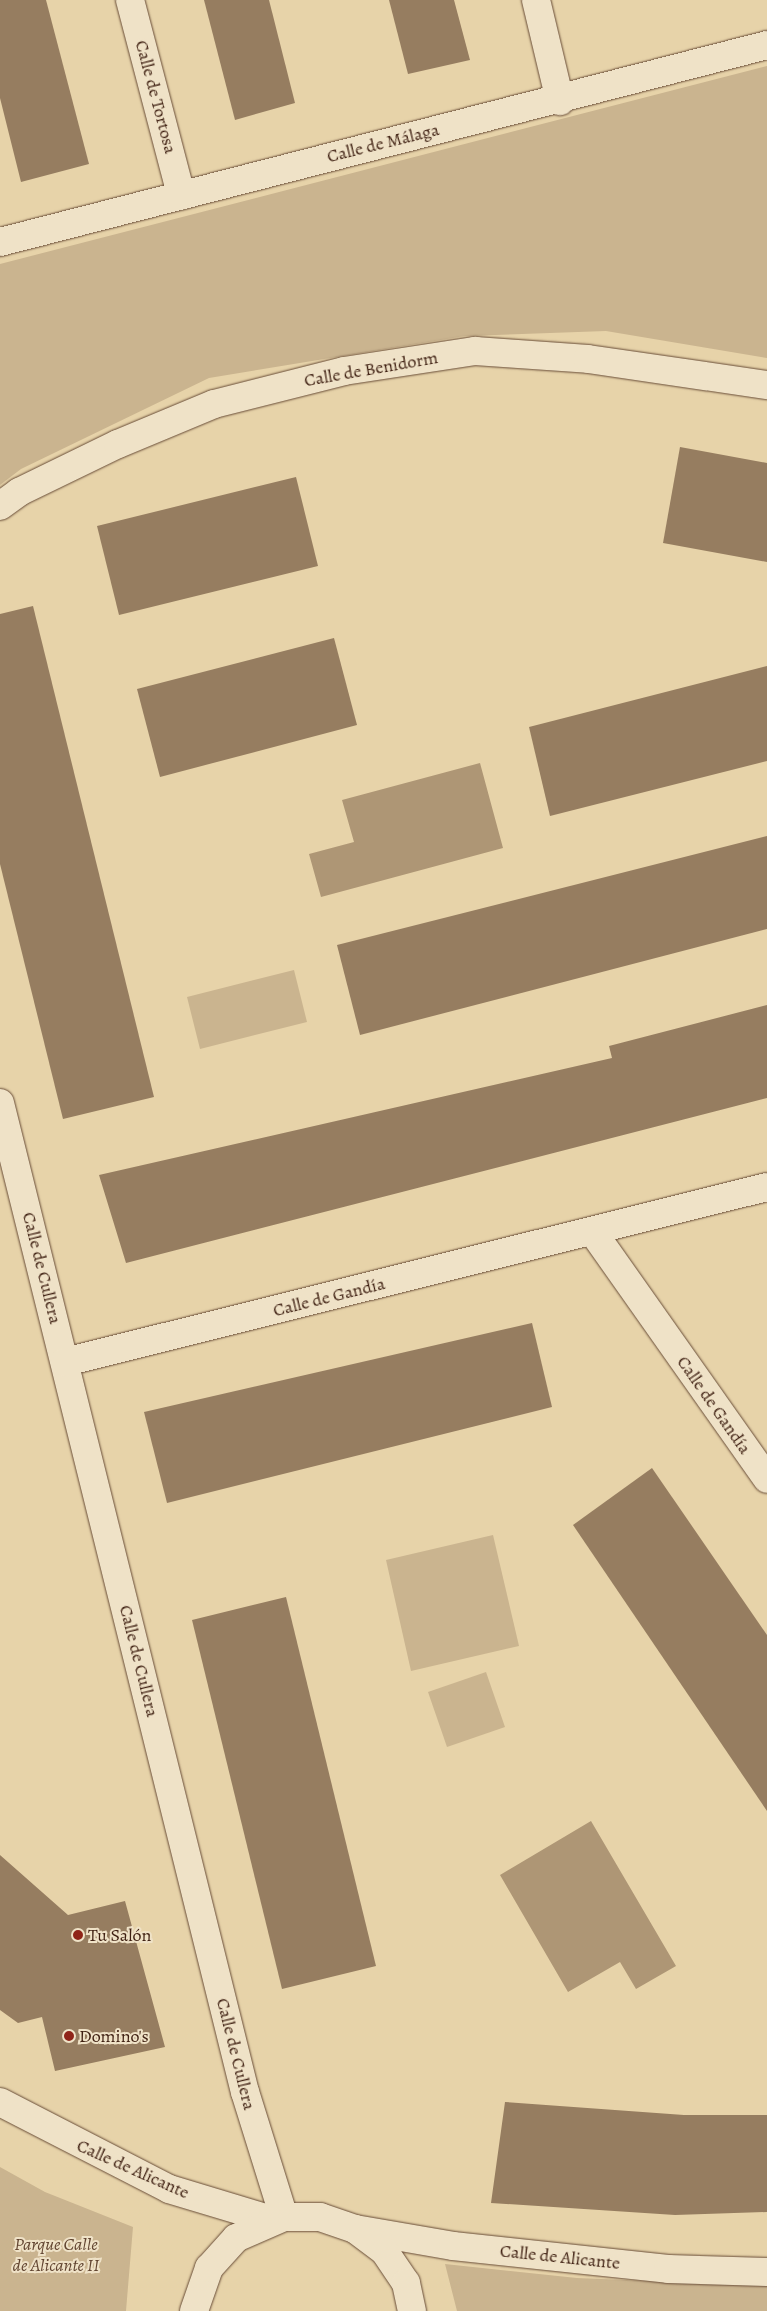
<!DOCTYPE html>
<meta charset="utf-8">
<style>
body{margin:0}
#map{position:relative;width:767px;height:2311px;overflow:hidden;background:#e7d3a9;font-family:Alegreya,serif}
div>[style]{position:absolute}
[style*='--x']{left:calc(var(--x)*1px);top:calc(var(--y)*1px);width:calc(var(--w)*1px);rotate:calc(var(--a)*1deg)}
.green>*{inset:0;background:#cab48f}
.water>*{inset:0;background:#ae9675}
.building>*{inset:0;background:#967d60}
.roads{filter:drop-shadow(0 0 1px #684c37) drop-shadow(0 0 1px #684c37)}
.street>*{height:28px;margin:-14px;padding:0 14px;transform-origin:14px;border-radius:14px;background:#efe2c7}
.secondary>*{height:28px;margin:-14px;padding:0 14px;transform-origin:14px;border-radius:14px;background:#efe2c7}
.dots>*{width:14px;height:14px;translate:-50% -50%;box-sizing:border-box;border:2px solid #efe2c7;border-radius:50%}
span{translate:-50% -50%;white-space:nowrap;text-align:center;line-height:1.15;-webkit-text-stroke:4px #efe2c7;paint-order:stroke}
.street-label{font-size:18px;color:#3e1f11}
.poi-label{font-size:18px;color:#3e1f11}
.left{translate:0 -50%;text-align:left}
.park-label{font-size:18px;color:#614430;font-style:italic}
</style>
<div id="map">
<div class="green">
<i style="clip-path:polygon(767px 66px,767px 358px,606px 331px,465px 336px,209px 378px,21px 469px,0 485px,0 264px)"></i>
<i style="clip-path:polygon(294px 970px,307px 1022px,200px 1049px,187px 997px)"></i>
<i style="clip-path:polygon(493px 1535px,519px 1646px,411px 1671px,386px 1560px)"></i>
<i style="clip-path:polygon(486px 1672px,505px 1727px,447px 1747px,428px 1692px)"></i>
<i style="clip-path:polygon(0 2167px,45px 2192px,133px 2227px,126px 2311px,0 2311px)"></i>
<i style="clip-path:polygon(445px 2264px,577px 2278px,767px 2286px,767px 2311px,457px 2311px)"></i>
</div>
<div class="water">
<i style="clip-path:polygon(480px 763px,503px 848px,321px 897px,309px 854px,354px 842px,342px 800px)"></i>
<i style="clip-path:polygon(591px 1821px,676px 1966px,636px 1989px,620px 1962px,568px 1992px,500px 1875px)"></i>
</div>
<div class="building">
<i style="clip-path:polygon(0 0,46px 0,89px 164px,21px 182px,0 98px)"></i>
<i style="clip-path:polygon(204px 0,269px 0,295px 103px,235px 120px)"></i>
<i style="clip-path:polygon(389px 0,454px 0,470px 60px,408px 74px)"></i>
<i style="clip-path:polygon(680px 447px,767px 463px,767px 562px,663px 543px)"></i>
<i style="clip-path:polygon(296px 477px,318px 566px,119px 615px,97px 526px)"></i>
<i style="clip-path:polygon(33px 606px,154px 1097px,63px 1119px,0 864px,0 614px)"></i>
<i style="clip-path:polygon(334px 638px,357px 725px,160px 777px,137px 689px)"></i>
<i style="clip-path:polygon(767px 666px,767px 761px,550px 816px,529px 727px)"></i>
<i style="clip-path:polygon(767px 836px,767px 929px,360px 1035px,337px 945px)"></i>
<i style="clip-path:polygon(767px 1005px,767px 1098px,126px 1263px,99px 1175px,612px 1058px,609px 1046px)"></i>
<i style="clip-path:polygon(532px 1323px,552px 1407px,167px 1503px,144px 1412px)"></i>
<i style="clip-path:polygon(652px 1468px,767px 1635px,767px 1811px,573px 1525px)"></i>
<i style="clip-path:polygon(286px 1597px,376px 1966px,282px 1989px,192px 1620px)"></i>
<i style="clip-path:polygon(0 1855px,68px 1915px,125px 1901px,165px 2047px,55px 2071px,42px 2017px,18px 2023px,0 2010px)"></i>
<i style="clip-path:polygon(505px 2102px,684px 2115px,767px 2115px,767px 2212px,675px 2215px,491px 2203px)"></i>
</div>
<div class="roads">
<div class="street">
<i style="--x:130;--y:0;--w:202;--a:75.3"></i>
<i style="--x:536;--y:0;--w:104;--a:76.6"></i>
<i style="--x:0;--y:1103;--w:1019;--a:76.09"></i>
<i style="--x:245;--y:2092;--w:131;--a:72.7"></i>
<i style="--x:593;--y:1232;--w:302;--a:54.8"></i>
<i style="--x:65;--y:1362;--w:723;--a:-14"></i>
</div>
<div class="secondary">
<i style="--x:0;--y:242;--w:792;--a:-14.4"></i>
<i style="--x:0;--y:506;--w:24;--a:-36"></i>
<i style="--x:19;--y:492;--w:110;--a:-25.9"></i>
<i style="--x:118;--y:444;--w:104;--a:-22.6"></i>
<i style="--x:214;--y:404;--w:134;--a:-14.2"></i>
<i style="--x:344;--y:371;--w:133;--a:-8.7"></i>
<i style="--x:475;--y:351;--w:113;--a:4"></i>
<i style="--x:588;--y:359;--w:181;--a:8.3"></i>
<i style="--x:0;--y:2102;--w:190;--a:27.2"></i>
<i style="--x:169;--y:2189;--w:108;--a:16.8"></i>
<i style="--x:355;--y:2229;--w:99;--a:9.8"></i>
<i style="--x:453;--y:2246;--w:216;--a:6.1"></i>
<i style="--x:668;--y:2269;--w:99;--a:1.7"></i>
<i style="--x:194;--y:2311;--w:46;--a:-70.8"></i>
<i style="--x:209;--y:2268;--w:40;--a:-48"></i>
<i style="--x:236;--y:2238;--w:52;--a:-23.6"></i>
<i style="--x:284;--y:2217;--w:36;--a:0"></i>
<i style="--x:320;--y:2217;--w:37;--a:19"></i>
<i style="--x:355;--y:2229;--w:38;--a:37"></i>
<i style="--x:385;--y:2252;--w:37;--a:56"></i>
<i style="--x:406;--y:2283;--w:29;--a:78"></i>
</div>
</div>
<div class="dots">
<i style="left:78px;top:1935px;background:#8f2418"></i>
<i style="left:69px;top:2036px;background:#8f2418"></i>
</div>
<div class="street-label">
<span style="left:156px;top:97px;rotate:75deg">Calle de Tortosa</span>
<span style="left:383px;top:143px;rotate:-14deg">Calle de Málaga</span>
<span style="left:371px;top:369px;rotate:-10deg">Calle de Benidorm</span>
<span style="left:42px;top:1268px;rotate:76deg">Calle de Cullera</span>
<span style="left:329px;top:1297px;rotate:-14deg">Calle de Gandía</span>
<span style="left:714px;top:1405px;rotate:55deg">Calle de Gandía</span>
<span style="left:139px;top:1661px;rotate:76deg">Calle de Cullera</span>
<span style="left:236px;top:2054px;rotate:76deg">Calle de Cullera</span>
<span style="left:133px;top:2169px;rotate:24deg">Calle de Alicante</span>
<span style="left:560px;top:2257px;rotate:6deg">Calle de Alicante</span>
</div>
<div class="poi-label">
<span class="left" style="left:88px;top:1935px">Tu Salón</span>
<span class="left" style="left:79px;top:2036px">Domino's</span>
</div>
<div class="park-label">
<span style="left:56px;top:2255px">Parque Calle<br>de Alicante II</span>
</div>
</div>
